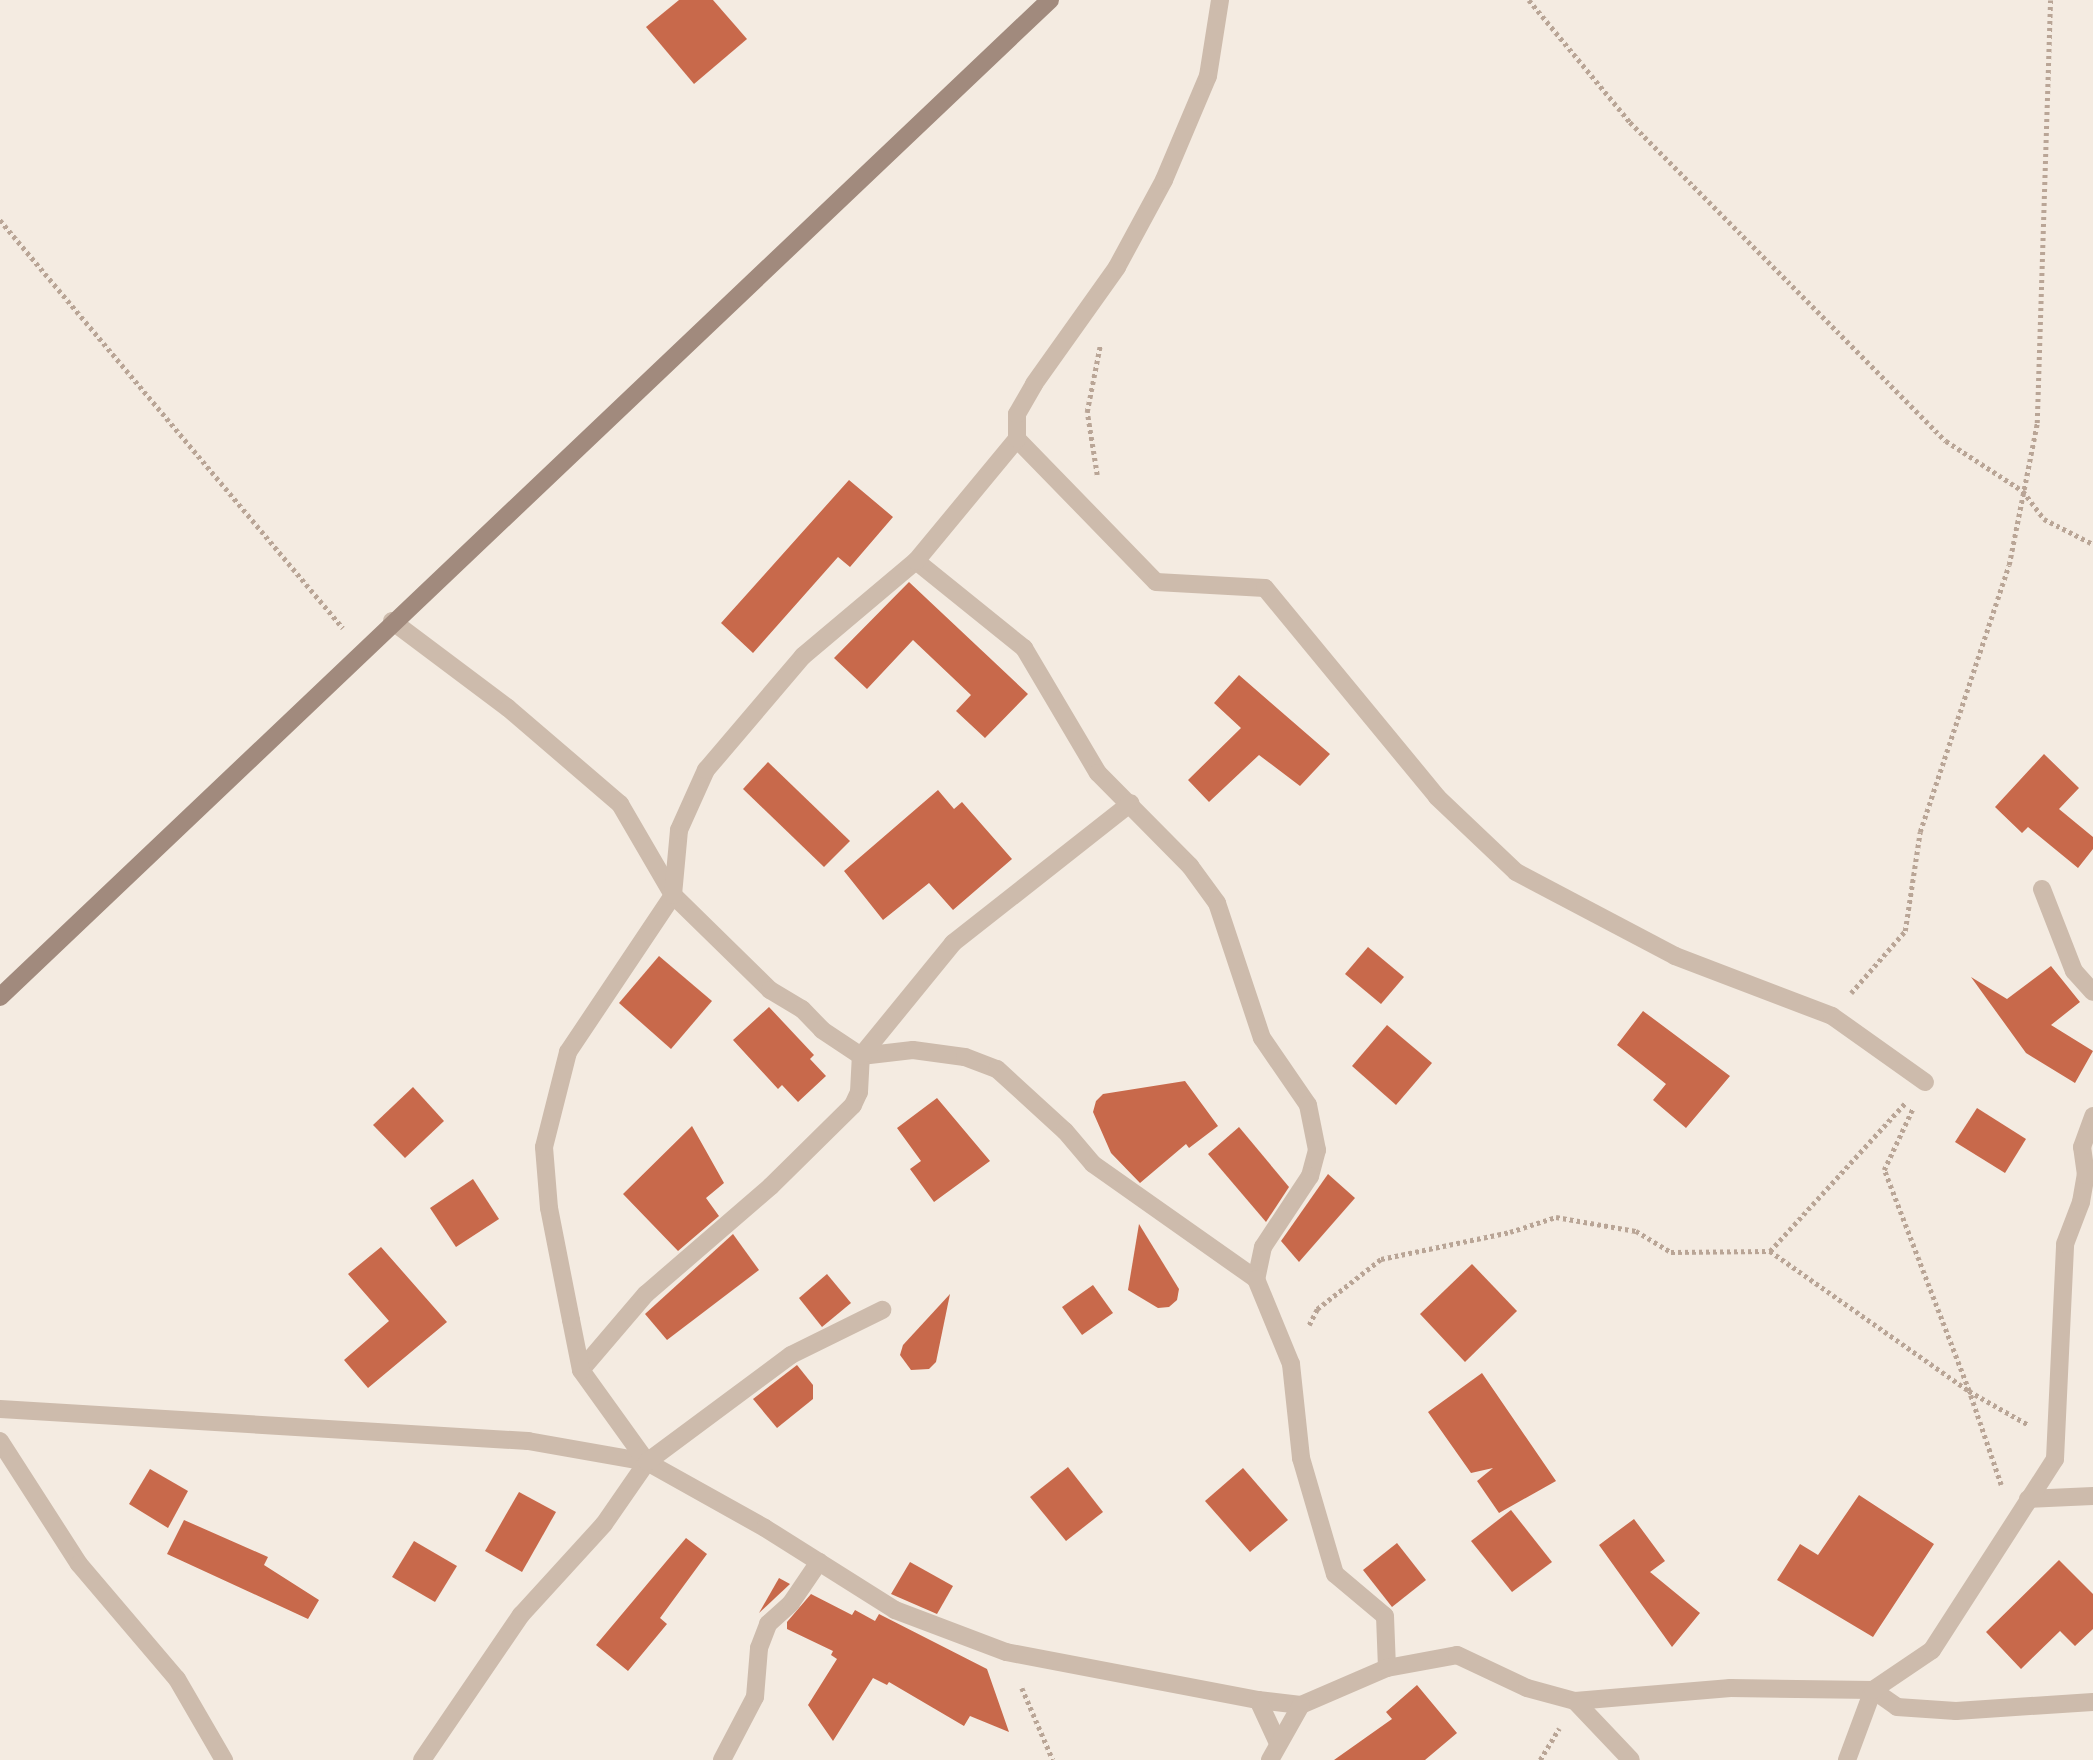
<!DOCTYPE html>
<style>
body{margin:0}
#map{position:relative;width:2093px;height:1760px;overflow:hidden;background:#f4ebe1;font-family:"Golos Text",sans-serif}
div>[style]{position:absolute}
[style*='--x']{left:calc(var(--x)*1px);top:calc(var(--y)*1px);width:calc(var(--w)*1px);rotate:calc(var(--a)*1deg)}
.building>*{inset:0;background:#c8694b}
.path>*{height:4.5px;margin-top:-2.25px;transform-origin:0;background:repeating-linear-gradient(90deg,#b9a596 0 3.5px,transparent 0 7px)}
.minor>*{height:18px;margin:-9px;padding:0 9px;transform-origin:9px;border-radius:9px;background:#cdbbac}
.secondary>*{height:18px;margin:-9px;padding:0 9px;transform-origin:9px;border-radius:9px;background:#a18a7d}
span{translate:-50% -50%;white-space:nowrap;text-align:center;line-height:1.15;-webkit-text-stroke:7px #fbf5ee;paint-order:stroke}
</style>
<div id="map">
<div class="building">
<i style="clip-path:polygon(679px 0,713px 0,747px 39px,694px 84px,646px 27px)"></i>
<i style="clip-path:polygon(849px 480px,893px 517px,850px 567px,838px 557px,753px 653px,721px 623px)"></i>
<i style="clip-path:polygon(909px 582px,1028px 694px,985px 738px,956px 711px,971px 695px,913px 640px,867px 689px,834px 658px)"></i>
<i style="clip-path:polygon(1239px 675px,1330px 754px,1300px 786px,1259px 755px,1209px 802px,1188px 780px,1241px 728px,1214px 703px)"></i>
<i style="clip-path:polygon(2044px 754px,2079px 788px,2059px 809px,2093px 837px,2093px 849px,2078px 868px,2028px 827px,2022px 833px,1995px 807px)"></i>
<i style="clip-path:polygon(768px 762px,850px 841px,824px 867px,743px 789px)"></i>
<i style="clip-path:polygon(938px 790px,954px 809px,962px 802px,1012px 859px,953px 910px,929px 883px,883px 920px,844px 871px)"></i>
<i style="clip-path:polygon(1368px 947px,1404px 977px,1381px 1004px,1345px 974px)"></i>
<i style="clip-path:polygon(659px 956px,712px 1001px,671px 1049px,619px 1003px)"></i>
<i style="clip-path:polygon(2051px 966px,2080px 1002px,2051px 1025px,2093px 1051px,2075px 1083px,2026px 1053px,1971px 977px,2007px 999px)"></i>
<i style="clip-path:polygon(769px 1007px,814px 1055px,810px 1059px,826px 1076px,798px 1102px,782px 1085px,778px 1089px,733px 1040px)"></i>
<i style="clip-path:polygon(1643px 1011px,1730px 1076px,1686px 1128px,1653px 1100px,1666px 1084px,1617px 1045px)"></i>
<i style="clip-path:polygon(1387px 1025px,1432px 1063px,1396px 1105px,1352px 1066px)"></i>
<i style="clip-path:polygon(1185px 1081px,1218px 1126px,1189px 1148px,1186px 1144px,1140px 1183px,1111px 1153px,1093px 1112px,1096px 1101px,1103px 1094px)"></i>
<i style="clip-path:polygon(413px 1087px,444px 1121px,405px 1158px,373px 1125px)"></i>
<i style="clip-path:polygon(937px 1098px,990px 1161px,934px 1202px,910px 1169px,921px 1161px,897px 1128px)"></i>
<i style="clip-path:polygon(1977px 1108px,2026px 1139px,2005px 1173px,1955px 1142px)"></i>
<i style="clip-path:polygon(692px 1126px,724px 1183px,706px 1198px,719px 1216px,678px 1251px,623px 1194px)"></i>
<i style="clip-path:polygon(1239px 1127px,1289px 1187px,1266px 1222px,1208px 1154px)"></i>
<i style="clip-path:polygon(1328px 1174px,1355px 1198px,1299px 1262px,1281px 1241px)"></i>
<i style="clip-path:polygon(473px 1179px,499px 1219px,456px 1247px,430px 1208px)"></i>
<i style="clip-path:polygon(1139px 1224px,1179px 1289px,1177px 1300px,1169px 1307px,1158px 1308px,1128px 1290px)"></i>
<i style="clip-path:polygon(733px 1234px,759px 1270px,667px 1340px,645px 1314px)"></i>
<i style="clip-path:polygon(381px 1247px,447px 1322px,368px 1388px,344px 1360px,389px 1321px,348px 1274px)"></i>
<i style="clip-path:polygon(1472px 1264px,1517px 1311px,1465px 1362px,1420px 1314px)"></i>
<i style="clip-path:polygon(827px 1274px,851px 1303px,822px 1327px,799px 1298px)"></i>
<i style="clip-path:polygon(1093px 1285px,1113px 1313px,1082px 1335px,1062px 1307px)"></i>
<i style="clip-path:polygon(950px 1294px,936px 1362px,929px 1369px,911px 1370px,900px 1355px,903px 1345px)"></i>
<i style="clip-path:polygon(797px 1365px,813px 1385px,813px 1399px,777px 1428px,753px 1399px)"></i>
<i style="clip-path:polygon(1482px 1373px,1556px 1481px,1499px 1513px,1477px 1481px,1493px 1468px,1471px 1473px,1428px 1412px)"></i>
<i style="clip-path:polygon(1068px 1467px,1103px 1512px,1066px 1541px,1030px 1497px)"></i>
<i style="clip-path:polygon(1243px 1468px,1288px 1520px,1250px 1552px,1205px 1501px)"></i>
<i style="clip-path:polygon(150px 1469px,188px 1491px,168px 1528px,129px 1504px)"></i>
<i style="clip-path:polygon(519px 1492px,556px 1512px,522px 1572px,485px 1551px)"></i>
<i style="clip-path:polygon(1859px 1495px,1934px 1544px,1873px 1637px,1777px 1580px,1800px 1544px,1818px 1555px)"></i>
<i style="clip-path:polygon(1511px 1510px,1552px 1562px,1512px 1592px,1471px 1541px)"></i>
<i style="clip-path:polygon(1634px 1519px,1665px 1561px,1650px 1572px,1700px 1613px,1672px 1647px,1599px 1545px)"></i>
<i style="clip-path:polygon(184px 1520px,268px 1557px,264px 1565px,319px 1600px,308px 1619px,167px 1554px)"></i>
<i style="clip-path:polygon(686px 1538px,707px 1554px,660px 1618px,667px 1624px,628px 1671px,596px 1645px)"></i>
<i style="clip-path:polygon(414px 1541px,457px 1566px,435px 1602px,392px 1577px)"></i>
<i style="clip-path:polygon(1397px 1543px,1426px 1580px,1392px 1607px,1363px 1570px)"></i>
<i style="clip-path:polygon(2059px 1560px,2093px 1594px,2093px 1629px,2075px 1646px,2060px 1631px,2021px 1669px,1986px 1632px)"></i>
<i style="clip-path:polygon(910px 1562px,953px 1586px,937px 1614px,891px 1594px)"></i>
<i style="clip-path:polygon(779px 1578px,790px 1584px,759px 1613px)"></i>
<i style="clip-path:polygon(811px 1594px,852px 1615px,855px 1610px,875px 1621px,879px 1614px,987px 1669px,1009px 1732px,970px 1716px,964px 1726px,889px 1682px,887px 1685px,873px 1678px,833px 1741px,808px 1705px,837px 1659px,831px 1655px,833px 1651px,787px 1629px,787px 1622px)"></i>
<i style="clip-path:polygon(1417px 1685px,1457px 1733px,1425px 1760px,1334px 1760px,1392px 1719px,1386px 1712px)"></i>
</div>
<div class="path">
<i style="--x:1529;--y:0;--w:158;--a:50.4"></i>
<i style="--x:1630;--y:122;--w:449;--a:45.3"></i>
<i style="--x:1946;--y:441;--w:92;--a:33"></i>
<i style="--x:2023;--y:491;--w:35;--a:53"></i>
<i style="--x:2044;--y:519;--w:55;--a:27"></i>
<i style="--x:0;--y:220;--w:533;--a:49.95"></i>
<i style="--x:1097;--y:475;--w:64;--a:-99"></i>
<i style="--x:1087;--y:412;--w:67;--a:-78.9"></i>
<i style="--x:1851;--y:993;--w:82;--a:-48.9"></i>
<i style="--x:1905;--y:931;--w:100;--a:-81.4"></i>
<i style="--x:1920;--y:832;--w:281;--a:-71.6"></i>
<i style="--x:2009;--y:565;--w:145;--a:-78.8"></i>
<i style="--x:2037;--y:423;--w:423;--a:-88.2"></i>
<i style="--x:1770;--y:1251;--w:200;--a:-47.6"></i>
<i style="--x:1309;--y:1325;--w:18;--a:-63"></i>
<i style="--x:1317;--y:1309;--w:81;--a:-38"></i>
<i style="--x:1381;--y:1259;--w:132;--a:-11.8"></i>
<i style="--x:1510;--y:1232;--w:48;--a:-18.1"></i>
<i style="--x:1556;--y:1217;--w:81;--a:9.9"></i>
<i style="--x:1636;--y:1231;--w:41;--a:31"></i>
<i style="--x:1671;--y:1252;--w:99;--a:-0.6"></i>
<i style="--x:1770;--y:1251;--w:243;--a:35.1"></i>
<i style="--x:1969;--y:1391;--w:237;--a:-111"></i>
<i style="--x:1884;--y:1170;--w:68;--a:-64.9"></i>
<i style="--x:2001;--y:1485;--w:99;--a:-108.8"></i>
<i style="--x:1969;--y:1391;--w:67;--a:29.6"></i>
<i style="--x:1022;--y:1688;--w:78;--a:66.7"></i>
<i style="--x:1540;--y:1760;--w:37;--a:-59"></i>
</div>
<div class="minor">
<i style="--x:1017;--y:439;--w:199;--a:45.8"></i>
<i style="--x:1156;--y:582;--w:109;--a:3.2"></i>
<i style="--x:1265;--y:588;--w:271;--a:50.5"></i>
<i style="--x:1437;--y:797;--w:109;--a:43.5"></i>
<i style="--x:1516;--y:872;--w:180;--a:27.8"></i>
<i style="--x:1675;--y:956;--w:168;--a:20.9"></i>
<i style="--x:1832;--y:1016;--w:114;--a:35.4"></i>
<i style="--x:916;--y:561;--w:139;--a:38.9"></i>
<i style="--x:1024;--y:648;--w:145;--a:59.4"></i>
<i style="--x:1098;--y:773;--w:131;--a:45.3"></i>
<i style="--x:1190;--y:866;--w:46;--a:53.9"></i>
<i style="--x:1217;--y:903;--w:142;--a:71.6"></i>
<i style="--x:1262;--y:1038;--w:81;--a:55.5"></i>
<i style="--x:1308;--y:1105;--w:46;--a:78.7"></i>
<i style="--x:1317;--y:1150;--w:27;--a:105"></i>
<i style="--x:1310;--y:1176;--w:85;--a:123.5"></i>
<i style="--x:1263;--y:1247;--w:33;--a:102"></i>
<i style="--x:392;--y:621;--w:145;--a:36.9"></i>
<i style="--x:508;--y:708;--w:148;--a:40.6"></i>
<i style="--x:620;--y:804;--w:105;--a:59.8"></i>
<i style="--x:673;--y:895;--w:136;--a:44.4"></i>
<i style="--x:770;--y:990;--w:37;--a:31"></i>
<i style="--x:802;--y:1009;--w:29;--a:46"></i>
<i style="--x:822;--y:1030;--w:47;--a:33.7"></i>
<i style="--x:861;--y:1056;--w:52;--a:-6.6"></i>
<i style="--x:913;--y:1050;--w:52;--a:7.7"></i>
<i style="--x:965;--y:1057;--w:34;--a:21"></i>
<i style="--x:997;--y:1069;--w:92;--a:42.4"></i>
<i style="--x:1065;--y:1131;--w:43;--a:49.7"></i>
<i style="--x:1093;--y:1164;--w:199;--a:35.2"></i>
<i style="--x:1256;--y:1279;--w:92;--a:67.6"></i>
<i style="--x:1291;--y:1364;--w:95;--a:83.9"></i>
<i style="--x:1301;--y:1458;--w:121;--a:73.7"></i>
<i style="--x:1335;--y:1574;--w:65;--a:40"></i>
<i style="--x:1385;--y:1616;--w:52;--a:87.8"></i>
<i style="--x:2042;--y:889;--w:88;--a:68.7"></i>
<i style="--x:2074;--y:971;--w:28;--a:48"></i>
<i style="--x:581;--y:1370;--w:100;--a:-49.5"></i>
<i style="--x:646;--y:1294;--w:165;--a:-40.8"></i>
<i style="--x:771;--y:1186;--w:115;--a:-44.6"></i>
<i style="--x:853;--y:1105;--w:14;--a:-65"></i>
<i style="--x:859;--y:1092;--w:36;--a:-87"></i>
<i style="--x:861;--y:1056;--w:146;--a:-50.8"></i>
<i style="--x:953;--y:943;--w:226;--a:-38.2"></i>
<i style="--x:0;--y:1409;--w:529;--a:3.47"></i>
<i style="--x:528;--y:1441;--w:121;--a:10"></i>
<i style="--x:647;--y:1462;--w:135;--a:29.2"></i>
<i style="--x:765;--y:1528;--w:154;--a:32.2"></i>
<i style="--x:895;--y:1610;--w:119;--a:20.7"></i>
<i style="--x:1006;--y:1652;--w:257;--a:10.8"></i>
<i style="--x:1258;--y:1700;--w:43;--a:6.6"></i>
<i style="--x:1301;--y:1705;--w:94;--a:-23.3"></i>
<i style="--x:1387;--y:1668;--w:71;--a:-10.5"></i>
<i style="--x:1457;--y:1655;--w:77;--a:25.2"></i>
<i style="--x:1527;--y:1688;--w:50;--a:15.2"></i>
<i style="--x:1575;--y:1701;--w:156;--a:-4.8"></i>
<i style="--x:1730;--y:1688;--w:143;--a:0.8"></i>
<i style="--x:1873;--y:1690;--w:29;--a:35"></i>
<i style="--x:1897;--y:1707;--w:59;--a:3.9"></i>
<i style="--x:1956;--y:1711;--w:137;--a:-3.8"></i>
<i style="--x:0;--y:1441;--w:146;--a:57.3"></i>
<i style="--x:79;--y:1564;--w:151;--a:49.6"></i>
<i style="--x:177;--y:1679;--w:94;--a:59.9"></i>
<i style="--x:647;--y:1462;--w:113;--a:-125.7"></i>
<i style="--x:581;--y:1370;--w:51;--a:-101.3"></i>
<i style="--x:571;--y:1320;--w:114;--a:-101.1"></i>
<i style="--x:549;--y:1208;--w:61;--a:-94.7"></i>
<i style="--x:544;--y:1147;--w:98;--a:-75.8"></i>
<i style="--x:568;--y:1052;--w:189;--a:-56.2"></i>
<i style="--x:673;--y:895;--w:65;--a:-84.7"></i>
<i style="--x:679;--y:830;--w:66;--a:-65.8"></i>
<i style="--x:706;--y:770;--w:150;--a:-49.6"></i>
<i style="--x:803;--y:656;--w:148;--a:-40.1"></i>
<i style="--x:916;--y:561;--w:158;--a:-50.4"></i>
<i style="--x:1017;--y:439;--w:25;--a:-90"></i>
<i style="--x:1017;--y:414;--w:34;--a:-60"></i>
<i style="--x:1034;--y:384;--w:143;--a:-54.6"></i>
<i style="--x:1117;--y:267;--w:99;--a:-61.6"></i>
<i style="--x:1164;--y:180;--w:113;--a:-67.1"></i>
<i style="--x:1208;--y:76;--w:77;--a:-81"></i>
<i style="--x:2028;--y:1499;--w:65;--a:-2.6"></i>
<i style="--x:1258;--y:1700;--w:47;--a:65.1"></i>
<i style="--x:1575;--y:1701;--w:81;--a:46.5"></i>
<i style="--x:422;--y:1760;--w:176;--a:-55.7"></i>
<i style="--x:521;--y:1615;--w:123;--a:-47.6"></i>
<i style="--x:604;--y:1524;--w:75;--a:-55.3"></i>
<i style="--x:647;--y:1462;--w:179;--a:-36.6"></i>
<i style="--x:791;--y:1355;--w:102;--a:-26.3"></i>
<i style="--x:722;--y:1760;--w:71;--a:-62.4"></i>
<i style="--x:755;--y:1697;--w:49;--a:-85.3"></i>
<i style="--x:759;--y:1648;--w:26;--a:-69"></i>
<i style="--x:768;--y:1624;--w:31;--a:-42"></i>
<i style="--x:791;--y:1603;--w:50;--a:-55.7"></i>
<i style="--x:1270;--y:1760;--w:63;--a:-60.6"></i>
<i style="--x:1847;--y:1760;--w:75;--a:-69.6"></i>
<i style="--x:1873;--y:1690;--w:71;--a:-34.1"></i>
<i style="--x:1932;--y:1650;--w:227;--a:-57.2"></i>
<i style="--x:2055;--y:1459;--w:215;--a:-87.3"></i>
<i style="--x:2065;--y:1244;--w:45;--a:-69.1"></i>
<i style="--x:2081;--y:1202;--w:27;--a:-80"></i>
<i style="--x:2086;--y:1175;--w:28;--a:-98"></i>
<i style="--x:2082;--y:1147;--w:33;--a:-70"></i>
</div>
<div class="secondary">
<i style="--x:0;--y:997;--w:1448;--a:-43.52"></i>
</div>
</div>
